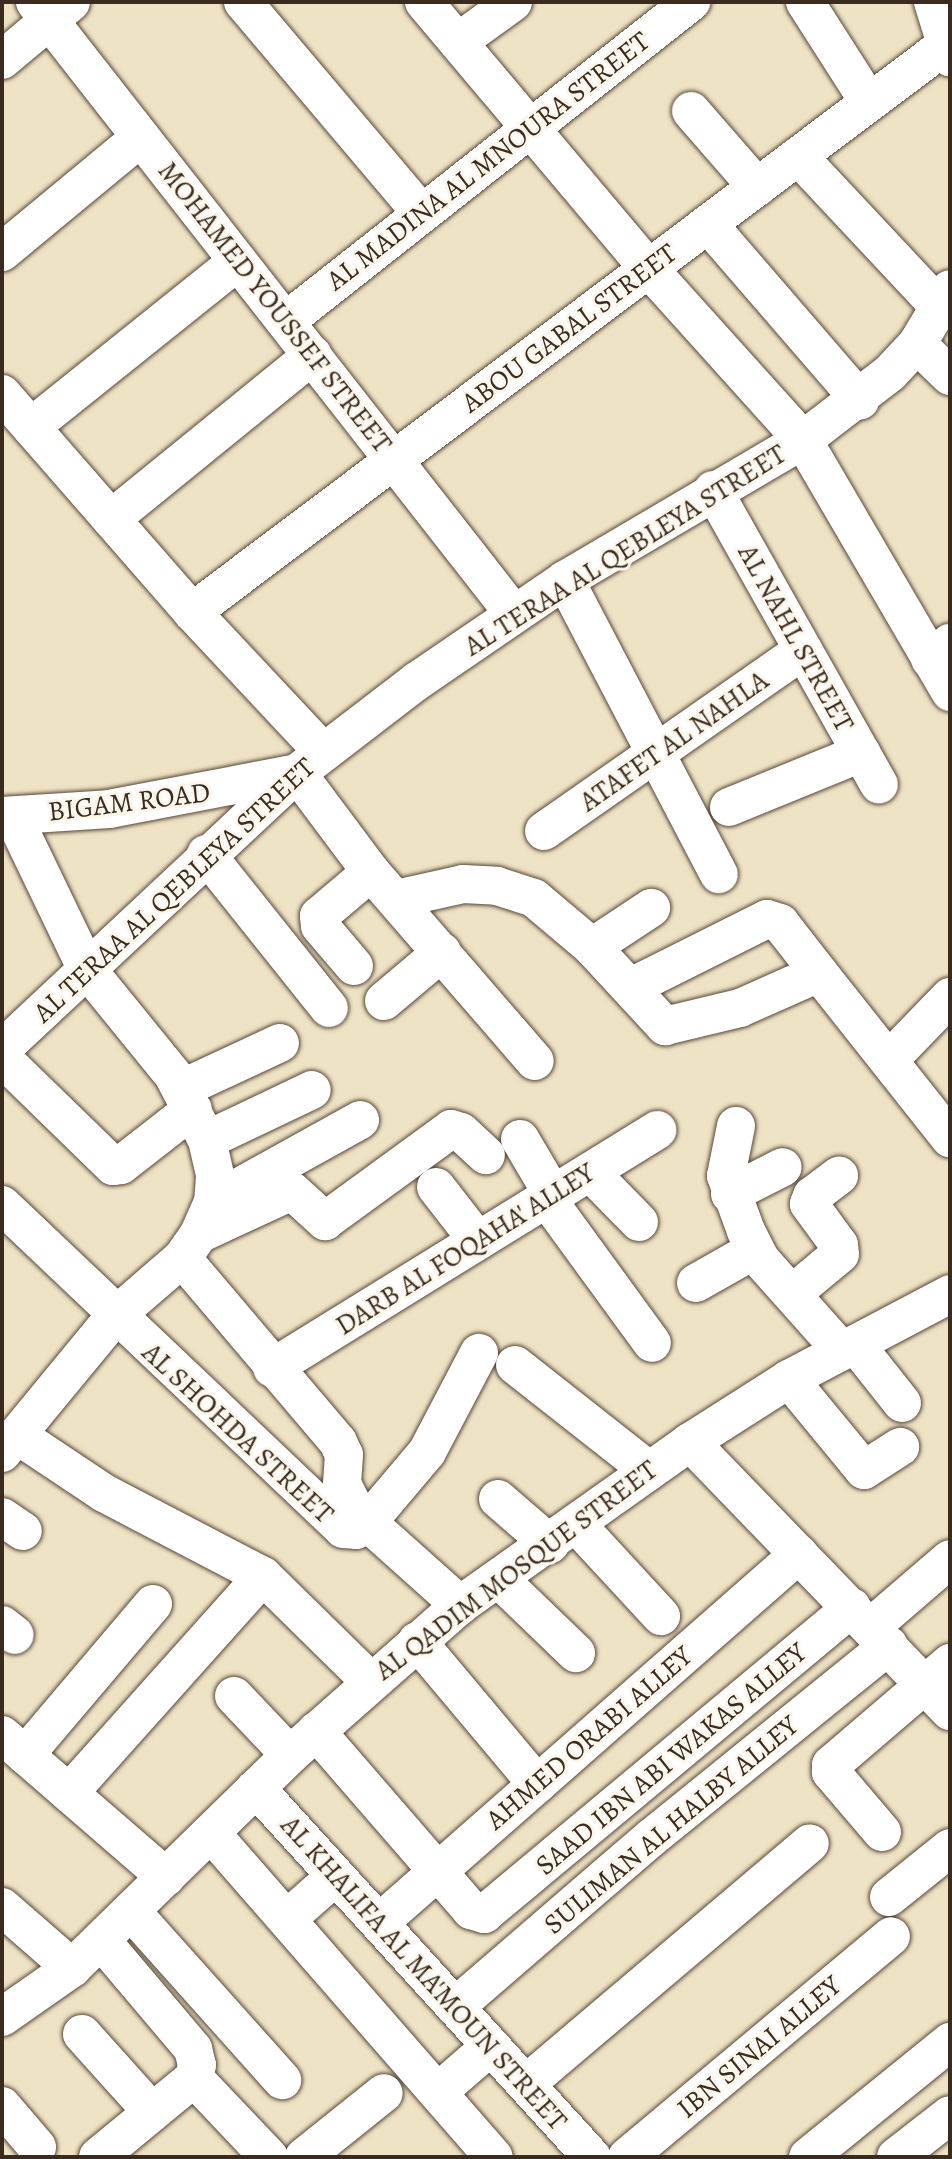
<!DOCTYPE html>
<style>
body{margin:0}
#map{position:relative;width:952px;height:2159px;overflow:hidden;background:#efe3c5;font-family:Alegreya,serif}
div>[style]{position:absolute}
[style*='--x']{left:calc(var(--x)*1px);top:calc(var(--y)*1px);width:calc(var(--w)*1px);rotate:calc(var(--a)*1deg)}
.roads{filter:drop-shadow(0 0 2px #564637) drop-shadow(0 0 2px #564637)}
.minor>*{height:38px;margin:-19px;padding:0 19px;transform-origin:19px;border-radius:19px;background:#fff}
.major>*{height:38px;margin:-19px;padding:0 19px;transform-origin:19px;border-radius:19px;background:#fff}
span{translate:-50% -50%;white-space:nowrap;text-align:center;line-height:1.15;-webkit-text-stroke:6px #fbf7ec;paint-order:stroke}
.street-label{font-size:28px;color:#3b2a1e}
.frame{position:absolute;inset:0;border:4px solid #3b2a1e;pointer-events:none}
</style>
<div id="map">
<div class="roads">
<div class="minor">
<i style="--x:35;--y:2;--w:777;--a:51.95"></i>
<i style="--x:243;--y:2;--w:277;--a:49.8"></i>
<i style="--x:424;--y:2;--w:349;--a:49.9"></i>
<i style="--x:649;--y:269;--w:230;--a:48"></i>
<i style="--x:803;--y:440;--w:110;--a:-37.6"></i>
<i style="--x:890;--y:373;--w:40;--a:-47"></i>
<i style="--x:917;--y:344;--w:64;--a:-59"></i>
<i style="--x:805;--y:2;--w:119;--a:57.4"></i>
<i style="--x:933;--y:2;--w:58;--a:72.8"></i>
<i style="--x:458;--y:42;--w:68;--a:-36"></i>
<i style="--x:2;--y:60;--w:90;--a:-40"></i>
<i style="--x:691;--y:111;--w:101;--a:49"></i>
<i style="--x:798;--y:156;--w:209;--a:46.9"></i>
<i style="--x:708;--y:224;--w:233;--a:49.2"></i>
<i style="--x:2;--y:252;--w:180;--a:-39.6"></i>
<i style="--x:286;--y:321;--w:516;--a:-38.23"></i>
<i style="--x:917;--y:344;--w:46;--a:44.1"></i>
<i style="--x:2;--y:394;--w:289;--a:48.9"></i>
<i style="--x:192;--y:612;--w:192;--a:46.9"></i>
<i style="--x:31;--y:427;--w:264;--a:-38.7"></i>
<i style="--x:713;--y:490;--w:338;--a:60.6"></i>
<i style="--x:111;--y:519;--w:260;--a:-39.1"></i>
<i style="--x:565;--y:580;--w:332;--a:62.4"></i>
<i style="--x:192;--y:612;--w:945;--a:-36.95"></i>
<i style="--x:930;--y:659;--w:26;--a:-39"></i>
<i style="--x:729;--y:807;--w:143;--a:-22.2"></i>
<i style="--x:13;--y:816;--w:169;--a:64.3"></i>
<i style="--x:86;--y:968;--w:138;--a:50.9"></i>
<i style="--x:173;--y:1075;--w:73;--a:62.4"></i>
<i style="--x:207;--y:1140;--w:37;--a:77"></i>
<i style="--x:215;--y:1176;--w:26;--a:94"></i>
<i style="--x:213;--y:1202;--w:35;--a:114"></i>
<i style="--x:199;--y:1234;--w:29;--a:125"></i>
<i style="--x:182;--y:1258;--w:241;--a:49.7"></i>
<i style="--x:338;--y:1442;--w:14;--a:65"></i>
<i style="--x:344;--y:1455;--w:29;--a:94"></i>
<i style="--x:342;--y:1484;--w:31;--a:63"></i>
<i style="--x:356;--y:1512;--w:140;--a:41.8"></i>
<i style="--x:544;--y:831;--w:316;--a:-34.9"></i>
<i style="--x:206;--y:854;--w:197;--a:51.4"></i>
<i style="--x:396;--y:899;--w:69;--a:-12.6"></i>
<i style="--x:463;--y:884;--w:34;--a:3"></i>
<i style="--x:497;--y:886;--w:39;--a:18"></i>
<i style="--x:534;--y:898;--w:76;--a:40.2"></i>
<i style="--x:592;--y:947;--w:108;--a:47.3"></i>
<i style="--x:665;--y:1026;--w:77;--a:-13.5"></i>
<i style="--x:740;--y:1008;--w:86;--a:-23.9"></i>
<i style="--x:819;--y:973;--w:211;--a:51.6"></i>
<i style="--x:592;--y:947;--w:71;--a:-33.5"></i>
<i style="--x:354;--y:966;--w:52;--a:-130.4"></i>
<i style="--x:320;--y:926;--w:10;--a:-96"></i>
<i style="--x:319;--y:916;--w:68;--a:-40.2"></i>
<i style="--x:631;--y:987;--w:152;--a:-26.6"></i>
<i style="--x:767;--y:919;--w:14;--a:17"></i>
<i style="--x:780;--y:923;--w:63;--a:52"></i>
<i style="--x:384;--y:1001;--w:76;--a:-40.2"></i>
<i style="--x:2;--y:1049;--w:404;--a:-43.1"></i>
<i style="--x:297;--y:773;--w:124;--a:53.2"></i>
<i style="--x:371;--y:872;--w:250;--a:49.1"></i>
<i style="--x:2;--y:1058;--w:155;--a:44.2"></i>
<i style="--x:113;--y:1166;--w:8;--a:-7"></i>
<i style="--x:121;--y:1165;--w:91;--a:-37.9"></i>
<i style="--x:889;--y:1060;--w:88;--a:-45.9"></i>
<i style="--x:181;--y:1089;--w:109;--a:-24.9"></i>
<i style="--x:736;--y:1126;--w:51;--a:101.3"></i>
<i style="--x:726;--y:1176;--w:59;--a:70"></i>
<i style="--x:746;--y:1231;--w:33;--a:63"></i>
<i style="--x:761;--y:1260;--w:122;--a:48.3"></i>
<i style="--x:520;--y:1139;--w:65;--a:59.5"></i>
<i style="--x:207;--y:1140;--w:116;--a:-25.5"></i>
<i style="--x:590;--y:1172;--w:70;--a:45.6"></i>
<i style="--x:436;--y:1187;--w:68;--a:52.1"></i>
<i style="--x:730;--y:1194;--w:59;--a:-27"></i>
<i style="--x:547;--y:1199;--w:178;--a:53.9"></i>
<i style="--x:214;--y:1201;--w:167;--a:-29"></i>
<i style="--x:2;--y:1205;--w:470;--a:43.5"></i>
<i style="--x:343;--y:1529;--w:13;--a:4"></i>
<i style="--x:356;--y:1530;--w:13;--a:-32"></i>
<i style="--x:367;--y:1523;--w:93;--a:-49.8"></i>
<i style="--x:427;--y:1452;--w:112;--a:-62.3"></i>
<i style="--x:199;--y:1234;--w:102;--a:-24.8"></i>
<i style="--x:292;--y:1191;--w:45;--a:42.3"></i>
<i style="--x:325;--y:1221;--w:156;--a:-36.1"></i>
<i style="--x:451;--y:1129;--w:10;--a:17"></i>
<i style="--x:461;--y:1132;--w:34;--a:43"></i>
<i style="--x:696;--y:1283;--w:67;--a:-29.6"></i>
<i style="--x:792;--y:1294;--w:62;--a:-39.8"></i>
<i style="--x:840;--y:1254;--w:9;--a:-96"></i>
<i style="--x:839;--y:1245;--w:51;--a:-126.2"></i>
<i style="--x:809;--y:1204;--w:9;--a:-69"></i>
<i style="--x:812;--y:1196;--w:34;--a:-37"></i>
<i style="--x:856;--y:1345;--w:74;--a:51.6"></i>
<i style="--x:515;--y:1365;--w:168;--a:38.2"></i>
<i style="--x:272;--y:1368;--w:453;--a:-31.7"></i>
<i style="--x:789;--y:1379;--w:118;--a:50.5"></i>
<i style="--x:864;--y:1470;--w:43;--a:-32.6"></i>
<i style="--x:17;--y:1435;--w:105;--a:33.7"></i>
<i style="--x:104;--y:1493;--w:179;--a:27.6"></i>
<i style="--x:263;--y:1576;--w:150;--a:44.5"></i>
<i style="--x:690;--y:1442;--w:374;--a:46"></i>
<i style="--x:2;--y:1453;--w:176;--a:-50.5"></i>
<i style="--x:114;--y:1317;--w:90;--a:-40.9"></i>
<i style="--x:498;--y:1499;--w:69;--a:40.9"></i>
<i style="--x:2;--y:1517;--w:25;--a:34"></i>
<i style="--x:577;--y:1525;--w:124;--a:47.3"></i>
<i style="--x:499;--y:1579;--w:107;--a:43.9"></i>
<i style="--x:2;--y:1625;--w:16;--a:38"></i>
<i style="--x:871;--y:1627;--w:104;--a:-40.7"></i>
<i style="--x:417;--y:1641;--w:187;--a:50"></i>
<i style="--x:234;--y:1696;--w:81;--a:46.5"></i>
<i style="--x:316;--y:1731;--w:237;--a:49.1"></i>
<i style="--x:471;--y:1910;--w:14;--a:17"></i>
<i style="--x:484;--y:1914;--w:479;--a:-39.8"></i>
<i style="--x:2;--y:1735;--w:217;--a:40.9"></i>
<i style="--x:25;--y:1755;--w:198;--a:-49.7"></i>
<i style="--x:256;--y:1788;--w:499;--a:47.7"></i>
<i style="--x:69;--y:1793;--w:291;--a:-48.2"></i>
<i style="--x:882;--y:1832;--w:79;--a:-130.4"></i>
<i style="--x:831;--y:1772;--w:7;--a:-90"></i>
<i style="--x:831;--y:1765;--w:157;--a:-40.6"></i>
<i style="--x:211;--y:1833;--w:430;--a:48.9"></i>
<i style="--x:889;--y:1897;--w:78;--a:-38.8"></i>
<i style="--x:2;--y:1907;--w:93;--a:41.1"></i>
<i style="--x:131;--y:1911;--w:227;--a:48.2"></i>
<i style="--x:287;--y:1919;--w:65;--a:-41.3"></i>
<i style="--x:379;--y:1923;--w:559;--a:-41.3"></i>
<i style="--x:101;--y:1940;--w:143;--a:49.8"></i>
<i style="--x:193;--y:2049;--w:16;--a:76"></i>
<i style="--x:197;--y:2065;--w:13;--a:103"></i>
<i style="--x:455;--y:2007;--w:259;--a:-40.8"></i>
<i style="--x:651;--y:1838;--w:306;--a:-39"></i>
<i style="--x:2;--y:2017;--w:85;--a:-35"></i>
<i style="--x:72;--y:1968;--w:305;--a:-44.3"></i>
<i style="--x:290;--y:1755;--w:227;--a:-41.4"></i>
<i style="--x:460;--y:1605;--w:282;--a:-35.3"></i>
<i style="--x:690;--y:1442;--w:117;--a:-32.5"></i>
<i style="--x:789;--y:1379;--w:182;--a:-27.8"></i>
<i style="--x:82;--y:2034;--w:103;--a:48.1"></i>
<i style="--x:526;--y:2084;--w:372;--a:-40.3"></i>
<i style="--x:438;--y:2092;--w:70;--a:-41"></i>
<i style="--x:2;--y:2106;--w:54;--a:49.5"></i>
<i style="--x:98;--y:2157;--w:124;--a:-39.5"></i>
<i style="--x:194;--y:2078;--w:109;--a:46.5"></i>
<i style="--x:304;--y:2157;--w:102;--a:-38.7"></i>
<i style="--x:627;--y:2157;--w:344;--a:-39.9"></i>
<i style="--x:808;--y:2157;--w:183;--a:-39"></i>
<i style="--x:896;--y:2157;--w:68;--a:-37.9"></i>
</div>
<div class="major">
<i style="--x:2;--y:816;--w:107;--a:-3.7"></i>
<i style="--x:109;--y:809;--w:191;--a:-10.8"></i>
<i style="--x:297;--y:773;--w:151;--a:-37.5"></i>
<i style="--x:417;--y:681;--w:179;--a:-34.3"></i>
<i style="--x:565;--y:580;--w:276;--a:-30.5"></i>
<i style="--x:803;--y:440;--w:292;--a:59.7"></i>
</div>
</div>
<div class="street-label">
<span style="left:488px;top:161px;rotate:-38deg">AL MADINA AL MNOURA STREET</span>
<span style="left:275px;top:307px;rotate:52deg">MOHAMED YOUSSEF STREET</span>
<span style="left:569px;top:328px;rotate:-37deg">ABOU GABAL STREET</span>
<span style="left:625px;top:550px;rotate:-32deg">AL TERAA AL QEBLEYA STREET</span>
<span style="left:796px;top:638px;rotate:61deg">AL NAHL STREET</span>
<span style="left:674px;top:741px;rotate:-35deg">ATAFET AL NAHLA</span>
<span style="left:129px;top:802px;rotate:-7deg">BIGAM ROAD</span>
<span style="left:174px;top:890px;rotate:-43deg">AL TERAA AL QEBLEYA STREET</span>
<span style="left:465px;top:1249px;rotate:-32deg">DARB AL FOQAHA' ALLEY</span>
<span style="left:238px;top:1433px;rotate:43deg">AL SHOHDA STREET</span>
<span style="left:516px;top:1570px;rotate:-37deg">AL QADIM MOSQUE STREET</span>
<span style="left:589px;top:1738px;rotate:-41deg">AHMED ORABI ALLEY</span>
<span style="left:671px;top:1759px;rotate:-40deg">SAAD IBN ABI WAKAS ALLEY</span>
<span style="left:671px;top:1825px;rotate:-40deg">SULIMAN AL HALBY ALLEY</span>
<span style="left:424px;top:1973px;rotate:48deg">AL KHALIFA AL MA'MOUN STREET</span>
<span style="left:759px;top:2047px;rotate:-40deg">IBN SINAI ALLEY</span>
</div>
<div class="frame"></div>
</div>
